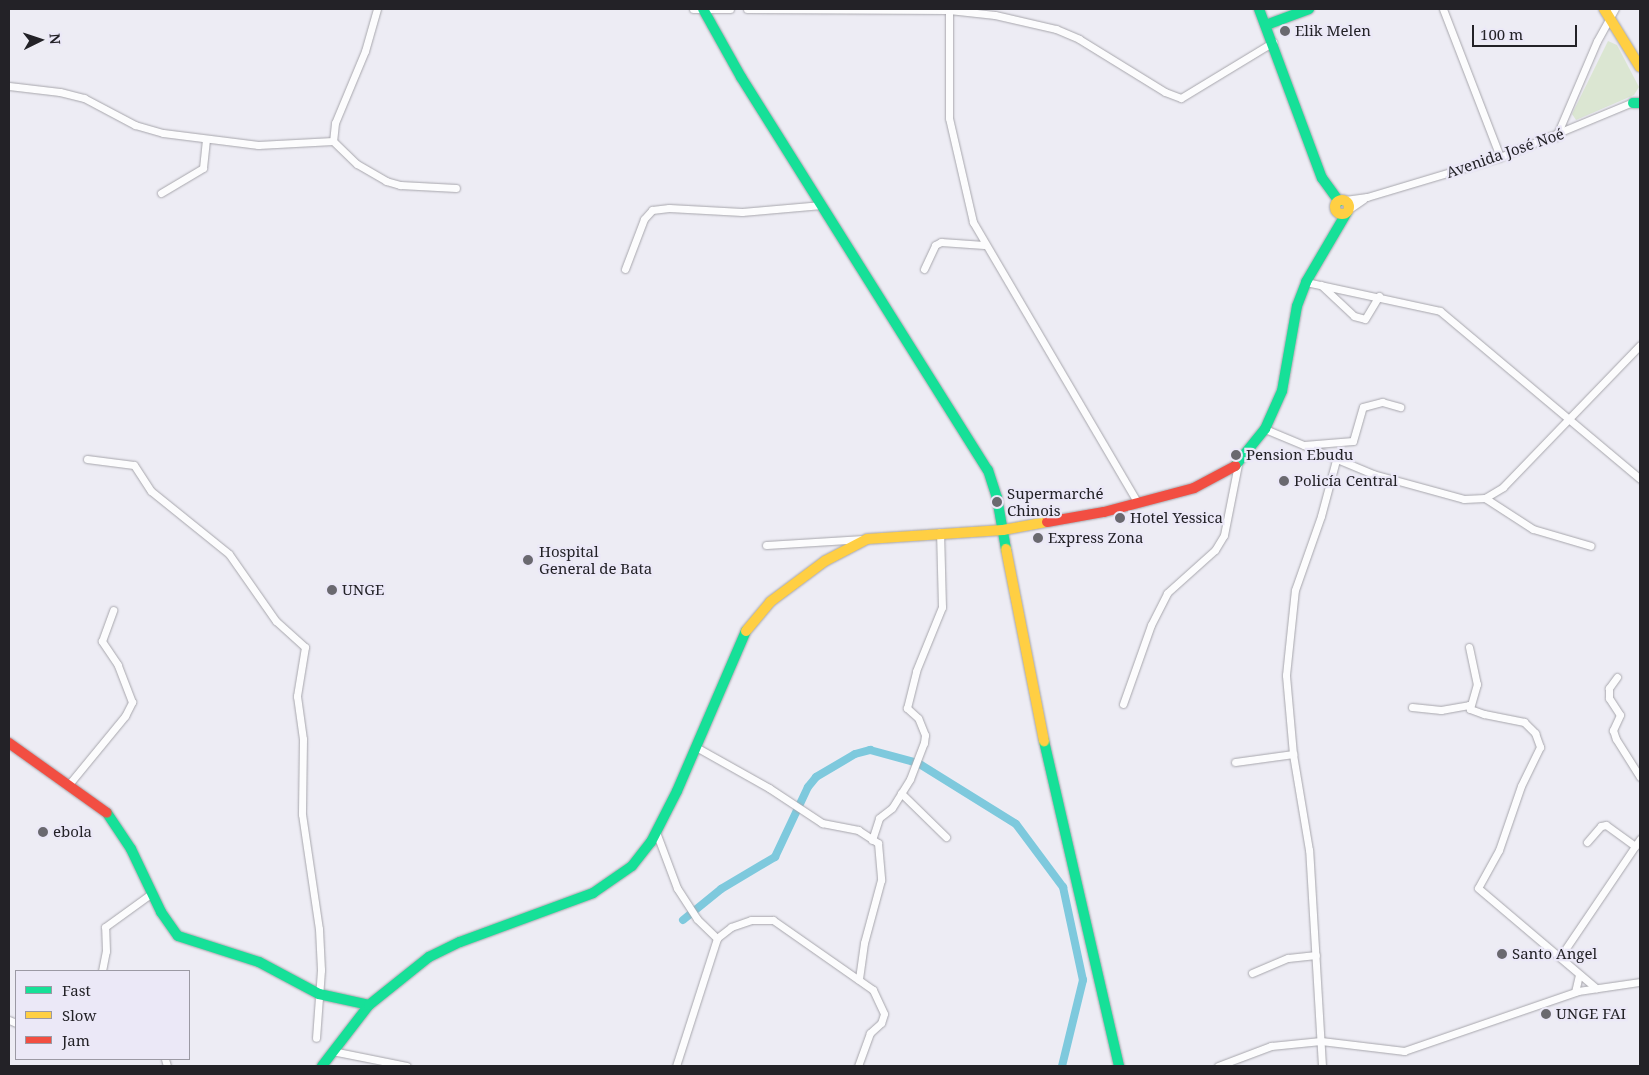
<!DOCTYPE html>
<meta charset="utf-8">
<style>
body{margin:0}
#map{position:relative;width:1649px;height:1075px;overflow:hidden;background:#edecf4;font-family:"Noto Serif",serif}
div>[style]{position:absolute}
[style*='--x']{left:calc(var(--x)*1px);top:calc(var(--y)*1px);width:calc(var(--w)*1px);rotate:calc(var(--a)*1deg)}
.green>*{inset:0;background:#dbe6d2}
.canal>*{height:8px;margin:-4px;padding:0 4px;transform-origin:4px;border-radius:4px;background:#7ec9dd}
.roads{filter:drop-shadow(0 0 1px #a7a6ac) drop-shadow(0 0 1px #a7a6ac)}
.street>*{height:7px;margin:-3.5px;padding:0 3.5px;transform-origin:3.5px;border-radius:3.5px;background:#fcfcfd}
.fast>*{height:10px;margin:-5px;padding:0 5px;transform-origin:5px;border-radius:5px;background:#16e098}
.slow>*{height:10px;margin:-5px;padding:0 5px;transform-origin:5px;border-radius:5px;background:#ffcf43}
.slow>.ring{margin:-5px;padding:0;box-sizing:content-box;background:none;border:10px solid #ffcf43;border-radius:50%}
.jam>*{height:10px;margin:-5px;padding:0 5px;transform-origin:5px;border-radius:5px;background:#f24e42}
.dots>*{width:14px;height:14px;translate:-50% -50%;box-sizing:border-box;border:2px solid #ebe8f7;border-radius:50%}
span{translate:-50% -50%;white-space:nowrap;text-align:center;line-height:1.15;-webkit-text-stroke:4.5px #ebe8f7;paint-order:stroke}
.poi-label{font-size:15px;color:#232227}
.left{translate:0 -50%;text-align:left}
.street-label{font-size:15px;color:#232227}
.frame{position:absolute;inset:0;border:10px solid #232227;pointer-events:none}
.legend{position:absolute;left:15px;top:970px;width:175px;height:90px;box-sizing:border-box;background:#ebe8f7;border:1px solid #9b99a4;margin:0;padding:6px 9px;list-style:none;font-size:15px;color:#232227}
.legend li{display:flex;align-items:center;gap:10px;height:25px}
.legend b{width:25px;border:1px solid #9b99a4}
.north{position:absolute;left:15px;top:15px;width:50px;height:50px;-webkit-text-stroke:4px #ebe8f7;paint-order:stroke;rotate:86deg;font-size:14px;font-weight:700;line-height:20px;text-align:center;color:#232227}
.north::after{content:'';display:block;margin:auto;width:18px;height:22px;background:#232227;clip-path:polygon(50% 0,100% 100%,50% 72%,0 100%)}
.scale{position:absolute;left:1472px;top:25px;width:105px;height:22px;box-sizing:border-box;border:2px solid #232227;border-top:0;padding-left:6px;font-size:15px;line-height:18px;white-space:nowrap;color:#232227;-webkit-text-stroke:4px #ebe8f7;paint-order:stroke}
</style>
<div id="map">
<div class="green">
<i style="clip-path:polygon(1608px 41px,1617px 45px,1639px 87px,1634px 95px,1576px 120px,1572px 114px)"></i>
</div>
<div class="canal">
<i style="--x:683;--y:920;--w:49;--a:-39.2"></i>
<i style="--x:721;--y:889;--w:63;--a:-30.7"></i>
<i style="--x:775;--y:857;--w:77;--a:-64.8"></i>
<i style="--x:808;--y:787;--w:13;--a:-51"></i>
<i style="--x:816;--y:777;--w:45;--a:-30.5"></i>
<i style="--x:855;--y:754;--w:16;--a:-15"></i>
<i style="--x:870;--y:750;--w:50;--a:15.2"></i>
<i style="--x:918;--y:763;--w:115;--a:31.9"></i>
<i style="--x:1016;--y:824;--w:79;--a:53.3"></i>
<i style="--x:1063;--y:887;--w:95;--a:77.9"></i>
<i style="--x:1083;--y:980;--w:89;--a:103.7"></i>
</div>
<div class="roads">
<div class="street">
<i style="--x:377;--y:9;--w:44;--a:105.9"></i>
<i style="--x:365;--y:51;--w:78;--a:112.6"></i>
<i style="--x:335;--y:123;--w:18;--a:96"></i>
<i style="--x:333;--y:141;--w:33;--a:44"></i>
<i style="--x:357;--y:164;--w:34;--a:30"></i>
<i style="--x:386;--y:181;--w:15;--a:16"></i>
<i style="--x:400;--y:185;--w:56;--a:3.1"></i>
<i style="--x:693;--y:9;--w:37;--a:0"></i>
<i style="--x:747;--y:9;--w:202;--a:0.3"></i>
<i style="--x:949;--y:10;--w:46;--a:6.2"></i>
<i style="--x:995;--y:15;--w:63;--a:12.9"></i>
<i style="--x:1056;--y:29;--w:25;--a:23"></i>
<i style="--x:1079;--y:39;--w:101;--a:31.6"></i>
<i style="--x:1165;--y:92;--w:17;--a:21"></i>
<i style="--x:1181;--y:98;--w:108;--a:-31.3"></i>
<i style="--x:1443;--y:9;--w:159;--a:68.9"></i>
<i style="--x:949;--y:10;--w:108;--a:90"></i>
<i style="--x:949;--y:118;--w:107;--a:77"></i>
<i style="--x:973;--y:222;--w:324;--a:59.6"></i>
<i style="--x:9;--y:86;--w:51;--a:6.7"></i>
<i style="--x:60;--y:92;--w:25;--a:14"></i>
<i style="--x:84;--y:98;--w:58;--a:27.9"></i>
<i style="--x:135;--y:125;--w:29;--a:16"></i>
<i style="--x:163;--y:133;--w:96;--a:7.2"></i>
<i style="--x:258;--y:145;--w:75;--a:-3.1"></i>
<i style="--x:1556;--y:137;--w:104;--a:-66.9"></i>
<i style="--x:1597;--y:41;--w:37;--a:-61"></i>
<i style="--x:161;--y:193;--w:49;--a:-30.8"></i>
<i style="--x:203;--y:168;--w:28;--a:-84"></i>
<i style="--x:1345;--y:200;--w:22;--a:-8"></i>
<i style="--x:1367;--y:197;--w:139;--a:-16.7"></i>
<i style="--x:1500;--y:157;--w:146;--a:-22.5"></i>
<i style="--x:1348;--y:210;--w:19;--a:-35"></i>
<i style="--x:625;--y:269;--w:53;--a:-69.2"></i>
<i style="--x:644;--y:219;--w:12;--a:-48"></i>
<i style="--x:652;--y:210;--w:17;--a:-7"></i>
<i style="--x:669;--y:208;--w:73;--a:3.1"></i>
<i style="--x:742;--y:212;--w:80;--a:-5"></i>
<i style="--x:924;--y:269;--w:26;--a:-65"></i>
<i style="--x:935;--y:245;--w:7;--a:-27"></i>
<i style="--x:941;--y:242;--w:43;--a:4"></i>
<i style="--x:1306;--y:282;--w:137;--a:12.2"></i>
<i style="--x:1440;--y:311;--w:261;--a:40"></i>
<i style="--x:1321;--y:285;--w:45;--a:43.2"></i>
<i style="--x:1354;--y:316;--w:11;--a:15"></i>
<i style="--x:1365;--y:319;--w:27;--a:-59"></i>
<i style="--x:1265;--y:429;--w:117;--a:22.6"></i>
<i style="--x:1373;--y:474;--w:94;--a:15.4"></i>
<i style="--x:1464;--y:499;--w:21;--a:-3"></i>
<i style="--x:1485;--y:498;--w:21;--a:-31"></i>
<i style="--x:1503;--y:487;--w:197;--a:-46"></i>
<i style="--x:1304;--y:445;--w:49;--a:-4.7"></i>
<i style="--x:1353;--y:441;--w:35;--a:-74"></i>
<i style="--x:1363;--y:407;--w:20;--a:-15"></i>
<i style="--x:1382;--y:402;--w:19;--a:16"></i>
<i style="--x:87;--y:459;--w:47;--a:7.3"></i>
<i style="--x:134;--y:465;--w:31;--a:57"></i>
<i style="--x:151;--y:491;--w:100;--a:38.9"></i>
<i style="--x:229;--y:554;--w:82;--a:55"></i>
<i style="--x:276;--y:621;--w:39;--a:42"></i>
<i style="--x:305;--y:647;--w:50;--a:99.3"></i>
<i style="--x:297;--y:696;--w:43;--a:82.1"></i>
<i style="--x:303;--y:739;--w:75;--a:90.8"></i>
<i style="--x:302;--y:814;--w:116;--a:81.6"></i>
<i style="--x:319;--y:929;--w:41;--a:87.2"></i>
<i style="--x:321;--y:970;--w:68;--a:94.2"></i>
<i style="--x:1485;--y:498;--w:57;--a:32.9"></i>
<i style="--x:1533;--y:529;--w:60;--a:16.3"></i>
<i style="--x:766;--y:545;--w:98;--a:-3.5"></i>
<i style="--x:1469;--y:647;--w:38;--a:78"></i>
<i style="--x:1477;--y:684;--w:26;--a:106"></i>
<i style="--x:1617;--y:677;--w:14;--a:126"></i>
<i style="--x:1609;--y:688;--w:10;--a:90"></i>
<i style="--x:1609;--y:698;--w:20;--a:57"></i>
<i style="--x:1620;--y:715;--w:17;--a:115"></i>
<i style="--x:1613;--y:730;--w:9;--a:72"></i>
<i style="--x:1616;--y:739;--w:45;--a:57.7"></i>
<i style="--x:1123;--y:704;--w:84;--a:-70.5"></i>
<i style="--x:1151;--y:625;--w:36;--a:-63"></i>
<i style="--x:1167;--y:593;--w:64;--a:-41.9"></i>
<i style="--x:1215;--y:550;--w:17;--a:-59"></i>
<i style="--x:1224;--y:535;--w:72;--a:-78.8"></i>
<i style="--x:1412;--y:707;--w:29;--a:6"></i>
<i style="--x:1441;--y:710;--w:28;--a:-10"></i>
<i style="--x:1469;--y:705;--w:4;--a:76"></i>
<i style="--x:1470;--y:709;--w:15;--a:20"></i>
<i style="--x:1484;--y:714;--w:41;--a:11.3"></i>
<i style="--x:1524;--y:722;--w:16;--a:45"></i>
<i style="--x:1535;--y:733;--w:15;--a:70"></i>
<i style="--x:1540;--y:747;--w:43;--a:116"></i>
<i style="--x:1521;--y:786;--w:68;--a:109"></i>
<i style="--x:1499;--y:850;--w:43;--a:118.9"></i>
<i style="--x:1478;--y:888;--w:155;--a:40.3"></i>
<i style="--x:696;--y:747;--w:84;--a:29.3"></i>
<i style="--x:769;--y:788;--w:64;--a:33.4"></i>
<i style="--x:822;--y:823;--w:37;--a:11"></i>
<i style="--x:858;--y:830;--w:24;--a:33"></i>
<i style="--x:878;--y:843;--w:37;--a:85"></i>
<i style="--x:881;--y:880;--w:65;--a:105.1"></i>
<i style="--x:864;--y:943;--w:37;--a:98"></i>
<i style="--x:1235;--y:762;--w:59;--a:-7.9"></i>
<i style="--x:70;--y:783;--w:87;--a:-50.6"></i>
<i style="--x:125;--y:716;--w:16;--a:-63"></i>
<i style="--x:132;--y:702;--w:40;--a:-111"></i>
<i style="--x:118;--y:665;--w:29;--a:-124"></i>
<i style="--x:102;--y:641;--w:33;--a:-70"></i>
<i style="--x:901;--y:793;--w:63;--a:44.4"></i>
<i style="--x:656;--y:832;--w:60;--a:69.4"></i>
<i style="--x:677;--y:888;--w:37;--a:57"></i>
<i style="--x:697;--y:919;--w:28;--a:44"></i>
<i style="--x:717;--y:938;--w:18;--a:-38"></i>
<i style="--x:731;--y:927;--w:21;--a:-19"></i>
<i style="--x:751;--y:920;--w:22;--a:0"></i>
<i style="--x:773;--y:920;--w:122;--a:35"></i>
<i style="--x:873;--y:990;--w:26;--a:65"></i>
<i style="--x:884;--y:1014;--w:9;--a:108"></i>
<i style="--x:881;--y:1023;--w:15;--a:138"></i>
<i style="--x:870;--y:1033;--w:35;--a:110"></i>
<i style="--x:872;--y:840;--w:23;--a:-72"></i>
<i style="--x:879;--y:818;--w:16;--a:-38"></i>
<i style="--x:892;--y:808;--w:34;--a:-58"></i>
<i style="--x:910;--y:779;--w:39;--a:-69"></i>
<i style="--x:924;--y:743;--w:8;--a:-83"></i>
<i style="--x:925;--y:735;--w:18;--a:-112"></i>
<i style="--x:918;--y:718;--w:15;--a:-138"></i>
<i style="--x:907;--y:708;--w:38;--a:-76"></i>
<i style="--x:916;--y:671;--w:69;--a:-67.9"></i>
<i style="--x:942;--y:607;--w:75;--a:-91.5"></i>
<i style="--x:1587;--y:842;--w:21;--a:-49"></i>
<i style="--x:1601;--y:826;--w:5;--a:-11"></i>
<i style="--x:1606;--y:825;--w:36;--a:36"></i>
<i style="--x:1560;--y:957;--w:143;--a:-55.9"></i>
<i style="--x:102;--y:971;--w:20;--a:-79"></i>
<i style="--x:106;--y:951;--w:24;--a:-92"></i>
<i style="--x:105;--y:927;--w:58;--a:-35.9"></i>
<i style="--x:1252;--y:973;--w:39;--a:-23"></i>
<i style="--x:1288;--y:958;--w:28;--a:-6"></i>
<i style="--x:1575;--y:992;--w:18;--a:-77"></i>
<i style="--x:9;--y:1020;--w:8;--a:23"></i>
<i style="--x:332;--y:1051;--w:76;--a:11.3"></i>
<i style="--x:165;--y:1059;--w:7;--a:74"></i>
<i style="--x:676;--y:1066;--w:134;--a:-72.2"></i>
<i style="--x:1218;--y:1066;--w:57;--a:-20.7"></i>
<i style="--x:1271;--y:1046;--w:50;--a:-5.7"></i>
<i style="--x:1321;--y:1041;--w:84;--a:6.9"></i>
<i style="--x:1404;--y:1051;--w:184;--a:-19"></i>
<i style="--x:1578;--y:991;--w:63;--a:-8.3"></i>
<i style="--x:1322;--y:1066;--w:216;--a:-93.4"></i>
<i style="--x:1309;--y:850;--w:97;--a:-99.5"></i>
<i style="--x:1293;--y:754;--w:79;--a:-95.1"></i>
<i style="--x:1286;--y:675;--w:85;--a:-84"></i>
<i style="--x:1295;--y:590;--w:78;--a:-70.6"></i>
<i style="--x:1321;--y:516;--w:58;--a:-75"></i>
</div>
<div class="fast">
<i style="--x:703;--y:9;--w:78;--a:60.8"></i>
<i style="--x:741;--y:77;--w:464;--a:57.9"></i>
<i style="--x:988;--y:470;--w:29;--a:72"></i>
<i style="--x:997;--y:498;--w:52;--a:80"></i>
<i style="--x:1259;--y:9;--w:180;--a:69.6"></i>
<i style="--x:1322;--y:178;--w:29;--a:54"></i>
<i style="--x:1266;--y:25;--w:46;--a:-20.4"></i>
<i style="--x:1633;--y:103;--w:7;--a:0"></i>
<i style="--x:1235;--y:466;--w:48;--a:-51"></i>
<i style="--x:1265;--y:429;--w:42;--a:-65.9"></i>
<i style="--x:1282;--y:391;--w:86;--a:-80"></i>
<i style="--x:1297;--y:306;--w:26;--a:-69"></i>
<i style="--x:1306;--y:282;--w:81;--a:-59.6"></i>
<i style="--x:1044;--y:741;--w:334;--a:77"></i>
<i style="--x:107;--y:813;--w:43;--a:56.3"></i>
<i style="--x:131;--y:849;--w:70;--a:64.5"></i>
<i style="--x:161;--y:912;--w:29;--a:55"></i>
<i style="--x:178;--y:936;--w:85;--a:17.8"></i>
<i style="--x:259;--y:962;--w:68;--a:28.1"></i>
<i style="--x:319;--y:994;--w:51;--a:12.4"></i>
<i style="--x:322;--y:1066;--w:77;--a:-52.4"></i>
<i style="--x:369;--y:1005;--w:77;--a:-38.7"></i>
<i style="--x:429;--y:957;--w:34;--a:-26"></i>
<i style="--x:460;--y:942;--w:142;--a:-20.2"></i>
<i style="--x:593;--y:893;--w:47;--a:-34.7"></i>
<i style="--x:632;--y:866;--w:31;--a:-52"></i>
<i style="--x:651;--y:842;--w:57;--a:-63"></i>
<i style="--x:677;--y:791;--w:174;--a:-66.7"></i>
</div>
<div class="slow">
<i style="--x:1604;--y:9;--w:68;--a:58.2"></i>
<i class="ring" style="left:1335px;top:200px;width:4px;height:4px"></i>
<i style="--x:1006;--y:549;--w:196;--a:78.8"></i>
<i style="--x:746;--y:631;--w:38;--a:-50"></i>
<i style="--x:770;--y:602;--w:69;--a:-36.7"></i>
<i style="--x:825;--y:561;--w:47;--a:-27.6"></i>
<i style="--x:867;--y:539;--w:136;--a:-3.8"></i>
<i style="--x:1003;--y:530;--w:45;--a:-10.3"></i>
</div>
<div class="jam">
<i style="--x:1047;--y:522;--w:58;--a:-10"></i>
<i style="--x:1104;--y:512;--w:93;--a:-14.9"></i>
<i style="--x:1194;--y:488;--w:47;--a:-28.2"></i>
<i style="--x:9;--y:743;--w:120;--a:35.5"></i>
</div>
</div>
<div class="dots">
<i style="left:1285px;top:31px;background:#6a696f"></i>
<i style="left:1236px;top:455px;background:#6a696f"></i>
<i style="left:1284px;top:481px;background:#6a696f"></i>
<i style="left:997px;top:502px;background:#6a696f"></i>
<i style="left:1120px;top:518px;background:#6a696f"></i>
<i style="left:1038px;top:538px;background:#6a696f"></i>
<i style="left:528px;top:560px;background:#6a696f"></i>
<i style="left:332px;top:590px;background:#6a696f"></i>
<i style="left:43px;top:832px;background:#6a696f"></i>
<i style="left:1502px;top:954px;background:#6a696f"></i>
<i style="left:1546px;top:1014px;background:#6a696f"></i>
</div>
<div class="poi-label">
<span class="left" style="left:1295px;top:31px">Elik Melen</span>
<span class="left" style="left:1246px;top:455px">Pension Ebudu</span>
<span class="left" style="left:1294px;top:481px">Policía Central</span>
<span class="left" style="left:1007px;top:502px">Supermarché<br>Chinois</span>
<span class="left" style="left:1130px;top:518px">Hotel Yessica</span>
<span class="left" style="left:1048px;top:538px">Express Zona</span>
<span class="left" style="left:539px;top:560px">Hospital<br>General de Bata</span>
<span class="left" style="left:342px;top:590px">UNGE</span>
<span class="left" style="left:53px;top:832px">ebola</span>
<span class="left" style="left:1512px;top:954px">Santo Angel</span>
<span class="left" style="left:1556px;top:1014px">UNGE FAI</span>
</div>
<div class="street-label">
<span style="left:1505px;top:153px;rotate:-19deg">Avenida José Noé</span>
</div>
<div class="frame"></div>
<ul class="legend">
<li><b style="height:6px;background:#16e098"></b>Fast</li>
<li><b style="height:6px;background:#ffcf43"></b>Slow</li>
<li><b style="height:6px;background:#f24e42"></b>Jam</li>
</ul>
<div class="north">N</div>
<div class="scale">100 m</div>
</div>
